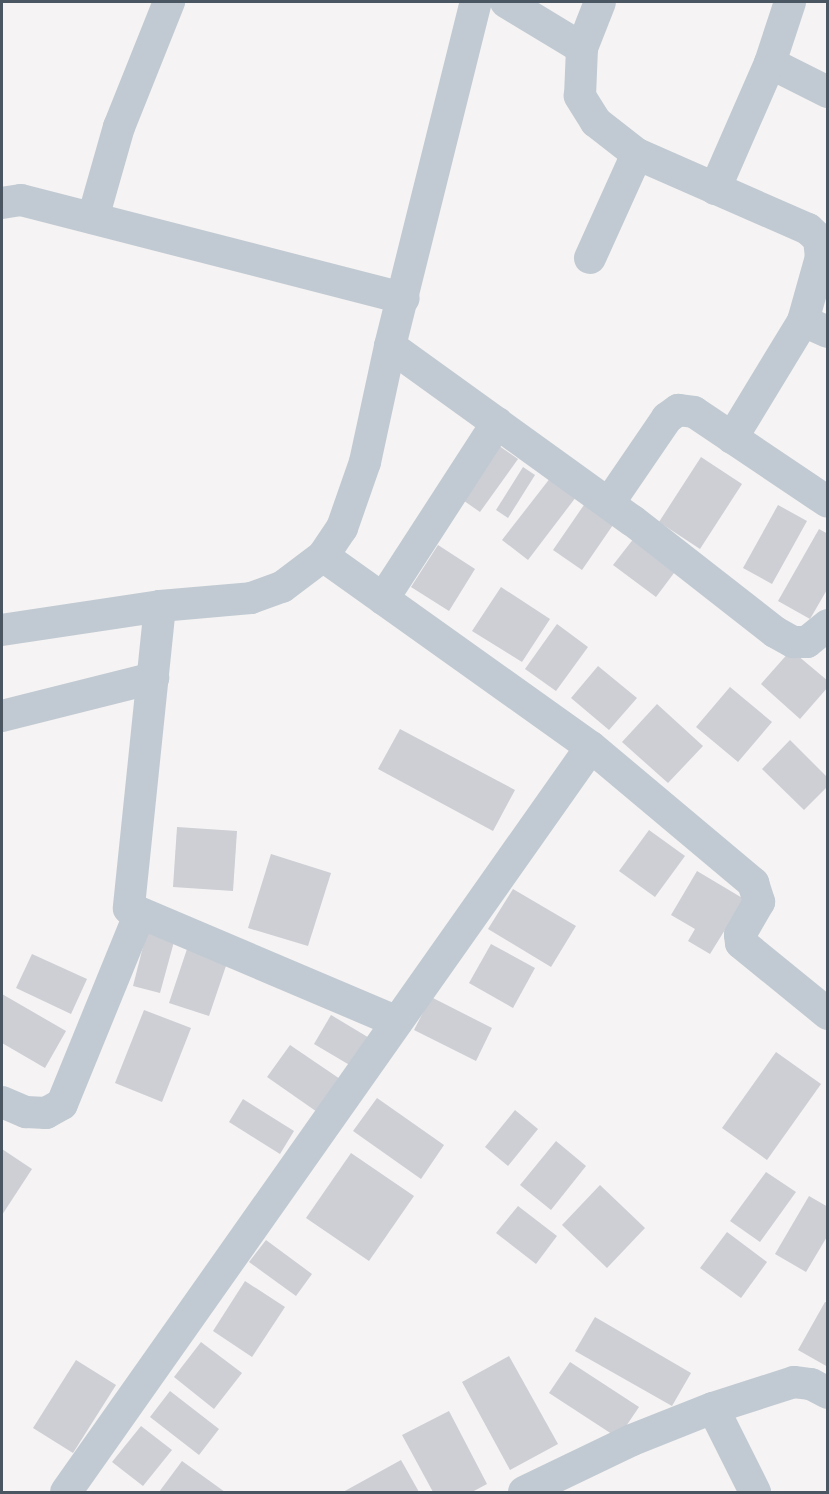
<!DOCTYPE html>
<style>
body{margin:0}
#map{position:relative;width:829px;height:1494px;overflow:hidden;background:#f5f3f3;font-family:Lato,sans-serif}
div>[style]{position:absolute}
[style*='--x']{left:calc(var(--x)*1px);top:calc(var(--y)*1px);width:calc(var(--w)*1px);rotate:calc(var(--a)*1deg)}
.building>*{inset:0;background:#cdcfd5}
.minor>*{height:32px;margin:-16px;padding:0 16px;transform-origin:16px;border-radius:16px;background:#c1cad2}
span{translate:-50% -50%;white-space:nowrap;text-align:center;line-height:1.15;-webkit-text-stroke:4.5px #fff;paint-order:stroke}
.frame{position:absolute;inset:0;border:3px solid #4a5661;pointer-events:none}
</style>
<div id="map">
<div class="building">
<i style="clip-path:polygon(495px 443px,518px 459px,480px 512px,457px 496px)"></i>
<i style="clip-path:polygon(701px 457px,742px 484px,700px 549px,659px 522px)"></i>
<i style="clip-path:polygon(523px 467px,535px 475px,508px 518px,496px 510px)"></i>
<i style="clip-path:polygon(551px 477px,576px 497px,528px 560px,502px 540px)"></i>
<i style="clip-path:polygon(586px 502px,615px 522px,582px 570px,553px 550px)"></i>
<i style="clip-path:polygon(778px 505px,807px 521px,772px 584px,743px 568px)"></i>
<i style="clip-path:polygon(819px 529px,828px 534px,828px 588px,810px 619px,778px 601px)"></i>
<i style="clip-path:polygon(638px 533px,680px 565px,656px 597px,613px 565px)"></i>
<i style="clip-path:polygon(438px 545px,475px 569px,449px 611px,411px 587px)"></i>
<i style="clip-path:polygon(501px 587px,550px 619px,522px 662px,472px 631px)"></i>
<i style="clip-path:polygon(557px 624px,588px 647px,556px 691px,525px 669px)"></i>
<i style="clip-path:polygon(791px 650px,828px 681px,828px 687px,800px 719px,761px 684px)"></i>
<i style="clip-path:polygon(598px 666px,637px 698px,609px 730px,571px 698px)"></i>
<i style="clip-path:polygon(730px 687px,772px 722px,738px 762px,696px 727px)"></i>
<i style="clip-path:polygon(657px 704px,703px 746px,668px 783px,622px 742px)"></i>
<i style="clip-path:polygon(400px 729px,515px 790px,493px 831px,378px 769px)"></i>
<i style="clip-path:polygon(790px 740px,828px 778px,828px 786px,804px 810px,762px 769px)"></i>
<i style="clip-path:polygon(177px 827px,237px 831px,233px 891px,173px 887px)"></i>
<i style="clip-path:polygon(649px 830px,685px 856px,655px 897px,619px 871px)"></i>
<i style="clip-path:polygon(271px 854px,331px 873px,308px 946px,248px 928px)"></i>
<i style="clip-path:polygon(697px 871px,744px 899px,710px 954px,688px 941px,695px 929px,671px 915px)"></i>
<i style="clip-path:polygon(513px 889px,576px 926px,551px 967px,488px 929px)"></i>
<i style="clip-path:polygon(147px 931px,175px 938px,160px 993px,133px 986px)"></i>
<i style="clip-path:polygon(190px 940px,230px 954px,209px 1016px,169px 1003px)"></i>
<i style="clip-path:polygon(491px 944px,535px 968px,513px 1008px,469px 983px)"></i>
<i style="clip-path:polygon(32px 954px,87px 979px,71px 1014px,16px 988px)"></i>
<i style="clip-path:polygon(2px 994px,66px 1031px,45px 1068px,2px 1043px)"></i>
<i style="clip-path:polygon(431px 997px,492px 1028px,476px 1061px,414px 1030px)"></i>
<i style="clip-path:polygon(144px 1010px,191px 1028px,162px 1102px,115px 1083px)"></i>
<i style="clip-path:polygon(331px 1015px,371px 1039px,353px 1067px,314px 1044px)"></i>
<i style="clip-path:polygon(290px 1045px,343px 1081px,320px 1114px,267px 1077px)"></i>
<i style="clip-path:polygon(776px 1052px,821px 1084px,767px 1160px,722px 1128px)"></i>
<i style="clip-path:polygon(377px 1098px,444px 1145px,421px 1179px,353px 1131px)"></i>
<i style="clip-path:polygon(243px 1099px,294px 1131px,280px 1154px,229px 1122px)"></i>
<i style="clip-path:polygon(515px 1110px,538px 1129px,508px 1166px,485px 1147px)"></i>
<i style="clip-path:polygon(556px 1141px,586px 1166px,551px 1210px,520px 1185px)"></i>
<i style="clip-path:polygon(2px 1149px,32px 1169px,2px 1215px)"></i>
<i style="clip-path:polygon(351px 1153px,414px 1196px,369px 1261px,306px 1218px)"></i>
<i style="clip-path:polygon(766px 1172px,796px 1192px,760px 1242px,730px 1221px)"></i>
<i style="clip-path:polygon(600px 1185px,645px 1228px,607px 1268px,562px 1225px)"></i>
<i style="clip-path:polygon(809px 1196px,828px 1207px,828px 1235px,806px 1272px,775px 1254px)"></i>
<i style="clip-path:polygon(518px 1206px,557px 1236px,536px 1264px,496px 1233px)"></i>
<i style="clip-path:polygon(727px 1232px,767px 1262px,741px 1298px,700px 1268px)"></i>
<i style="clip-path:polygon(266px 1240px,312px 1274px,296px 1296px,249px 1262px)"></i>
<i style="clip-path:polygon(245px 1281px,285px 1307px,252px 1357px,213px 1331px)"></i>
<i style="clip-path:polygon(825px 1302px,828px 1303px,828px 1367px,798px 1350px)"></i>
<i style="clip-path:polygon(595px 1317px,691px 1373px,672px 1406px,575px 1351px)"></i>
<i style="clip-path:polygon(201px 1342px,242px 1373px,214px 1409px,174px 1377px)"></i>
<i style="clip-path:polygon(509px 1356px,558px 1444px,510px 1470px,462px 1382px)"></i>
<i style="clip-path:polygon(76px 1360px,116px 1385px,73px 1453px,33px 1428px)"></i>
<i style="clip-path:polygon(570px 1362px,639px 1407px,618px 1438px,549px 1393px)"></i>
<i style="clip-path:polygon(170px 1391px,219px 1429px,199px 1455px,150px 1417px)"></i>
<i style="clip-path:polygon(449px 1411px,487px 1484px,472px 1492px,433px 1492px,402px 1435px)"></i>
<i style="clip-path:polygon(141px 1426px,172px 1450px,143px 1486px,112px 1462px)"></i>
<i style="clip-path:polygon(401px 1460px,419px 1492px,343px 1492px)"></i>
<i style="clip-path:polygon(182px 1461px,225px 1492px,159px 1492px)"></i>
</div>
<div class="minor">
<i style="--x:506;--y:2;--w:89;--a:31.2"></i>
<i style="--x:770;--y:63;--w:65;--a:26.6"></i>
<i style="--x:637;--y:154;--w:187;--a:23.7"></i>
<i style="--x:808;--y:229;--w:15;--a:42"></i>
<i style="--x:819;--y:239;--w:18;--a:84"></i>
<i style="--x:821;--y:257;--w:66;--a:105.7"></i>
<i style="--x:715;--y:189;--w:137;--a:-66.4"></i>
<i style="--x:770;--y:63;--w:64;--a:-71.8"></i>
<i style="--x:2;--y:203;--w:19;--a:-9"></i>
<i style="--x:21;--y:200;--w:395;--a:14.4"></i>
<i style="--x:93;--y:218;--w:95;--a:-74.1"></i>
<i style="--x:119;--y:127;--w:135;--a:-68.2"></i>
<i style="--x:590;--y:258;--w:114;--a:-65.7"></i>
<i style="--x:637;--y:154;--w:52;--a:-142"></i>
<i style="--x:596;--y:122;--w:31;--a:-122"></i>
<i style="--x:580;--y:96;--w:48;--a:-87.6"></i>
<i style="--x:582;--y:48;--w:49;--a:-68.6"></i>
<i style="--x:390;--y:346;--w:299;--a:35.8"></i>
<i style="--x:633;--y:521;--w:180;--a:38"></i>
<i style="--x:775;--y:632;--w:21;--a:29"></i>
<i style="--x:793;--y:642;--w:14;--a:0"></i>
<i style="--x:807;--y:642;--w:27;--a:-39"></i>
<i style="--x:732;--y:438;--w:137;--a:-58.7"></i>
<i style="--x:803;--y:321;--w:27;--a:24"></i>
<i style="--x:609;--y:503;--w:103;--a:-55.7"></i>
<i style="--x:667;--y:418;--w:14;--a:-36"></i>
<i style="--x:678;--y:410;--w:16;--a:7"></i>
<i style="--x:694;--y:412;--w:161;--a:33.9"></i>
<i style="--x:323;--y:556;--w:329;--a:35.5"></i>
<i style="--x:591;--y:747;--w:212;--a:40"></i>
<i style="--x:753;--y:883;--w:20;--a:72"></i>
<i style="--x:759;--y:902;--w:38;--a:120"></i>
<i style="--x:740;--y:935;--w:8;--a:83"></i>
<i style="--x:741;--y:943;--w:112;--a:39.2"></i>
<i style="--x:383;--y:599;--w:210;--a:-57.1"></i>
<i style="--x:160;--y:606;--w:304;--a:95.9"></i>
<i style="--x:129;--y:908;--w:291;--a:23"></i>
<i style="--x:2;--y:630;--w:160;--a:-8.6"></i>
<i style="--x:160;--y:606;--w:91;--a:-5"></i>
<i style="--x:251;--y:598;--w:33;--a:-20"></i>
<i style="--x:282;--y:587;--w:51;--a:-37.1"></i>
<i style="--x:323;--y:556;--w:34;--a:-56"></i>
<i style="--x:342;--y:528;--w:70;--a:-70.8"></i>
<i style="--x:365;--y:462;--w:119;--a:-77.8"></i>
<i style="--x:390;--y:346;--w:355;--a:-76"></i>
<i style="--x:2;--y:716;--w:156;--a:-14.1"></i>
<i style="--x:2;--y:1102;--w:26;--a:23"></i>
<i style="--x:26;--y:1112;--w:20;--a:3"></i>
<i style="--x:46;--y:1113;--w:18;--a:-29"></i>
<i style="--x:62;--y:1104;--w:206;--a:-67.8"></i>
<i style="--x:713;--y:1408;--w:85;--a:-17.8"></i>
<i style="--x:794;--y:1382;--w:17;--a:7"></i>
<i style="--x:811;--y:1384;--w:19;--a:28"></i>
<i style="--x:66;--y:1492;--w:911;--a:-54.83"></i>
<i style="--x:524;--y:1492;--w:120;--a:-25.7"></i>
<i style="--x:632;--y:1440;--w:87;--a:-21.6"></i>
<i style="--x:713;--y:1408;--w:94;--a:63.4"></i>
</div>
<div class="frame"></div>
</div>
